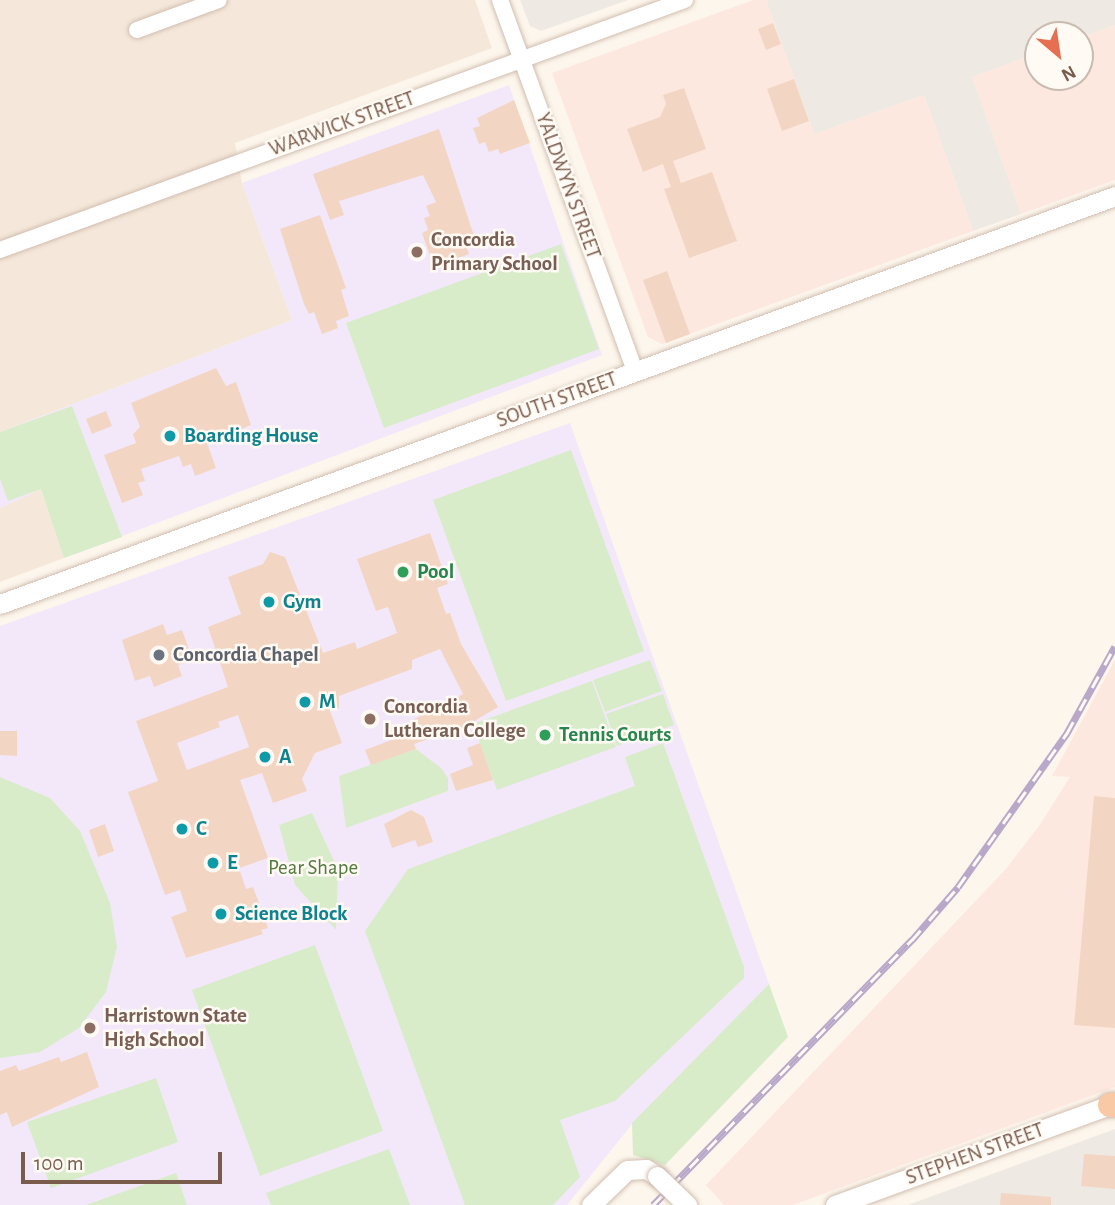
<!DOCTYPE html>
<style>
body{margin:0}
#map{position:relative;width:1115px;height:1205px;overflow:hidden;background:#fdf6ec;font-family:"Alegreya Sans",sans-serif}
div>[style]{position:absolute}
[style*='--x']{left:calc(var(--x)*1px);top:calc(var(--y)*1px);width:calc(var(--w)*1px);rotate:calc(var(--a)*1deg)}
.residential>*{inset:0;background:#f5e8da}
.commercial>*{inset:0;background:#fde8e0}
.industrial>*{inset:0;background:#efe9e4}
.education>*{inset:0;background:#f3e8fa}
.green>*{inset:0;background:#d8ecc9}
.building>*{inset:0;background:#f3d5c3}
.roads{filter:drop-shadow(0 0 2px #d1beb0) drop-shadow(0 0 2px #d1beb0)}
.minor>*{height:16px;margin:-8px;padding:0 8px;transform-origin:8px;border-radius:8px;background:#fff}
.tertiary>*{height:19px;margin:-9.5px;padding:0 9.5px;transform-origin:9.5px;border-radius:9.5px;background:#fff}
.trunk>*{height:24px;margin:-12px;padding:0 12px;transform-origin:12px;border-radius:12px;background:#f9c8a4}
.rail>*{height:7px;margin-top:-3.5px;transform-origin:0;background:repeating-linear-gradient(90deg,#fffaf3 0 13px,#b9a8c9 0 26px);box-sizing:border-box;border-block:2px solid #b9a8c9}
.bridges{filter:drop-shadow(0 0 2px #d1beb0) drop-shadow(0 0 2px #d1beb0)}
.tertiary-bridge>*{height:19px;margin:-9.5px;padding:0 9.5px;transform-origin:9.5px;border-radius:9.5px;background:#fff}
.dots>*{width:19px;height:19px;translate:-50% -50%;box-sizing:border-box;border:4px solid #fffaf3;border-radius:50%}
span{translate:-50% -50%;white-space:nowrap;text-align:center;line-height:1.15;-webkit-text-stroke:5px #fffaf3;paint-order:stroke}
.street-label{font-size:21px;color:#7a5c4d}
.education-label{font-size:21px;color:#785e54;font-weight:700}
.left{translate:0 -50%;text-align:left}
.culture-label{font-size:21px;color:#0d838f;font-weight:700}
.leisure-label{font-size:21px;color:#27864d;font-weight:700}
.worship-label{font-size:21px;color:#5b616d;font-weight:700}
.park-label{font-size:21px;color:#537a41}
.north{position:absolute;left:1024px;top:21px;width:70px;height:70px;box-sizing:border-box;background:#fffaf3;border:2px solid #cabbb1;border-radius:50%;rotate:151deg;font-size:19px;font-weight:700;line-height:28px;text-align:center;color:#7a5c4d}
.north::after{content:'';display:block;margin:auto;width:24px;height:32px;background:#e76f51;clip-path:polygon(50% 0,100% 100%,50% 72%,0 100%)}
.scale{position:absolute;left:21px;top:1152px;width:201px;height:32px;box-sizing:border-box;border:4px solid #7a5c4d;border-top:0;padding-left:9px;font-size:21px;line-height:24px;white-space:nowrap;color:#7a5c4d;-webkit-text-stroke:5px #fffaf3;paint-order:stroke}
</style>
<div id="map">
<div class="residential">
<i style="clip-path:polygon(0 0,475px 0,492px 48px,235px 143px,242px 183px,292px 320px,0 432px)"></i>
<i style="clip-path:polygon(41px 489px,64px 558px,0 582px,0 508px)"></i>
</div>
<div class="commercial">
<i style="clip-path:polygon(753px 0,766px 0,814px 134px,924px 95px,973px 231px,662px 344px,648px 337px,552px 73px)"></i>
<i style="clip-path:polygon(1115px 25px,1115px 180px,1021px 214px,972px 77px,1038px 53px,1038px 77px,1080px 77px,1080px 38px)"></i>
<i style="clip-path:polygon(1115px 660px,1115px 1087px,793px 1205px,724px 1205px,706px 1185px,1005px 870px,1039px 826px,1070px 777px,1052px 776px)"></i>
</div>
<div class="industrial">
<i style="clip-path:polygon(520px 0,628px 0,541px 31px,530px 26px)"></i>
<i style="clip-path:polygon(766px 0,1115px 0,1115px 25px,1080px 38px,1038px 35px,1038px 53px,972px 77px,1021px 214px,973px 231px,924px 95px,814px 134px)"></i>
<i style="clip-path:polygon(1115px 1129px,1115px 1205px,908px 1205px)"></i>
</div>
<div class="education">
<i style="clip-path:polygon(509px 85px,602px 355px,64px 558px,41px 489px,0 508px,0 432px,292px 320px,242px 183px)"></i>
<i style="clip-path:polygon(570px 423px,769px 984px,633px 1123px,567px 1205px,0 1205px,0 626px)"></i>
</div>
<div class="green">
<i style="clip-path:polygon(561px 244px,599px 349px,384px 428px,346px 323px)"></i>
<i style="clip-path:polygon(72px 406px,122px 537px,64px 558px,41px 489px,8px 501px,0 479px,0 432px)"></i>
<i style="clip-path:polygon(571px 450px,644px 651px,506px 701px,433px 500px)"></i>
<i style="clip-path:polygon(650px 660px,662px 691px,605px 712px,593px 680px)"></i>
<i style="clip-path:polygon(592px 681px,616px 747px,497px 790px,473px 724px)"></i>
<i style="clip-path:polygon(663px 694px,674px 725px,617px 746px,606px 714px)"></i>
<i style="clip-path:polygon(663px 743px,744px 967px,744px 978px,615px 1101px,560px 1120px,580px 1177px,553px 1205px,465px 1205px,365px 931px,408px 869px,635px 786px,625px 757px)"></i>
<i style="clip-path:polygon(416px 749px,441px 768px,448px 778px,448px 791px,346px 828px,339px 776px)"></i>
<i style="clip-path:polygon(0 777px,50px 798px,80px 831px,110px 903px,117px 947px,106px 992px,79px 1028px,40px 1052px,0 1058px)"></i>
<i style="clip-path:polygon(312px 813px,338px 870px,336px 930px,295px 885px,279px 825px)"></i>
<i style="clip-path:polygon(315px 945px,383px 1131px,260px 1176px,192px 990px)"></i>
<i style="clip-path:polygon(769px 984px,788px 1037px,665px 1165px,633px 1155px,632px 1123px)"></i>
<i style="clip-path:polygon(156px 1078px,178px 1142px,51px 1188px,27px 1122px)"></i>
<i style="clip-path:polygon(389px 1149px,410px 1205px,271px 1205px,266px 1193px)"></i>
<i style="clip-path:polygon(176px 1173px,187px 1205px,86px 1205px)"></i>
</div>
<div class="building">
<i style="clip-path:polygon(773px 23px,781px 44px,766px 50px,758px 29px)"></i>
<i style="clip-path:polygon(794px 79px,809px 121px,782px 131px,767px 89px)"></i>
<i style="clip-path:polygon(684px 88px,706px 149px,673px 161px,681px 183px,712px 172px,737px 241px,689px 258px,664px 189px,671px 187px,663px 164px,643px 172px,627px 129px,660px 117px,666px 104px,663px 95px)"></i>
<i style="clip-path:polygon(514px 100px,530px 143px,500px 154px,498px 149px,489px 152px,485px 142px,479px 144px,473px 128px,480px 126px,477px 118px)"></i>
<i style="clip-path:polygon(439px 129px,475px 239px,474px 245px,467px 248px,469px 254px,434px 267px,422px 233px,428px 230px,424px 218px,430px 216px,426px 206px,436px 202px,423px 175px,339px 201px,344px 215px,330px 220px,313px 174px)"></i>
<i style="clip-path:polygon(320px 215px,346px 288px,341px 290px,349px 316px,336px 321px,338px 328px,322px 334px,314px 312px,309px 314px,304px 304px,280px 229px)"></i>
<i style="clip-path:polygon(667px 271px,690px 334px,666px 343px,643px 280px)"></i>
<i style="clip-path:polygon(216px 368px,226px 386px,236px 382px,251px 425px,207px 443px,216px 468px,195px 476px,191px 464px,183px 467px,179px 456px,141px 469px,145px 481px,138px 483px,143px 495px,122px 503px,104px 455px,136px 443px,133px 434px,140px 427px,131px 403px)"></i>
<i style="clip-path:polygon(106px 411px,112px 426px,92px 434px,86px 419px)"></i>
<i style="clip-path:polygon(evenodd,430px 533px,448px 584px,437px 588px,446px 614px,450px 613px,461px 644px,498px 707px,466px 726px,414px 744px,416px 749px,371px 765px,365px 750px,413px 732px,407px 723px,463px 694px,440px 649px,412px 660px,412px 669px,339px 696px,339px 708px,330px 711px,342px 743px,315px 753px,302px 779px,307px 791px,273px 803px,262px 773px,240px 780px,268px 858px,239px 868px,246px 889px,253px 887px,268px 928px,261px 930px,263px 934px,186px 958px,171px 917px,187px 911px,180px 890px,165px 895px,128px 792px,158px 781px,136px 721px,228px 687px,208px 627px,241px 614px,228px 577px,263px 564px,270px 552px,285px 557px,323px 653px,355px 642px,357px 649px,397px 633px,388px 607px,376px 611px,357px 559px,430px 533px,238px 715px,249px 747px,187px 770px,177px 743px,220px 727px,218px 722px,238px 715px)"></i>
<i style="clip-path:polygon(163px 624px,167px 635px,182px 630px,193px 660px,178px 665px,182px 676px,154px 687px,150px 676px,135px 681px,122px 640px)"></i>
<i style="clip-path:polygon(0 731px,17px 731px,17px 756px,0 755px)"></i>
<i style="clip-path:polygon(480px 743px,493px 780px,456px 791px,450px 774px,473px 765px,467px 748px)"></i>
<i style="clip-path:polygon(1094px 796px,1115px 798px,1115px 1028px,1074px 1025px)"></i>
<i style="clip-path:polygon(411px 810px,424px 817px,433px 842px,418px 847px,415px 840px,392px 848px,384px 824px)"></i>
<i style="clip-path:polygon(105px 824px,114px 851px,98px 857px,89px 830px)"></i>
<i style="clip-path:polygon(87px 1052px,99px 1087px,12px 1127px,7px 1112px,0 1115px,0 1071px,16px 1065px,19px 1071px,59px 1057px,61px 1062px)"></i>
<i style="clip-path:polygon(1084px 1154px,1115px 1156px,1115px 1189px,1081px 1186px)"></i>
<i style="clip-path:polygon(1001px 1193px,1051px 1197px,1051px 1205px,1000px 1205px)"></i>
</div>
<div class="roads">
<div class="minor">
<i style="--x:500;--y:0;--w:395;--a:70"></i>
<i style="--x:137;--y:30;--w:87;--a:-20.1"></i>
<i style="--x:0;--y:250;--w:729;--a:-20.05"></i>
</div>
<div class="tertiary">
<i style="--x:0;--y:604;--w:1187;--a:-20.1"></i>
<i style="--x:591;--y:1205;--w:50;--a:-44.2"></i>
<i style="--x:627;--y:1170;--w:19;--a:-3"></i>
<i style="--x:646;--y:1169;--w:13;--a:32"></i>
<i style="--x:835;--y:1205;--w:298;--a:-20"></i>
</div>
<div class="trunk">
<i style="--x:1110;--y:1105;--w:5;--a:0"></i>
</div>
</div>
<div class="rail">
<i style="--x:653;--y:1205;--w:371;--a:-45.7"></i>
<i style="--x:912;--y:940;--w:70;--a:-49"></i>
<i style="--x:958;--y:887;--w:189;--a:-54.7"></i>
<i style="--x:1067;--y:733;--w:99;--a:-61.1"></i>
</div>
<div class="bridges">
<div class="tertiary-bridge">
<i style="--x:657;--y:1176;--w:42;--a:44"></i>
</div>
</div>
<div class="dots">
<i style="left:417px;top:252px;background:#8d6e63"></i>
<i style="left:170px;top:436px;background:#0f9aa8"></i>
<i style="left:403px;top:572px;background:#2e9e5b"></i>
<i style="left:269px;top:602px;background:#0f9aa8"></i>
<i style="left:159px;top:655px;background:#6b7280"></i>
<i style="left:305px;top:702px;background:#0f9aa8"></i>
<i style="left:370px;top:719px;background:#8d6e63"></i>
<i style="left:545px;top:735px;background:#2e9e5b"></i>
<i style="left:265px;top:757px;background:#0f9aa8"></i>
<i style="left:182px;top:829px;background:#0f9aa8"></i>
<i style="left:213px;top:863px;background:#0f9aa8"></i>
<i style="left:221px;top:914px;background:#0f9aa8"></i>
<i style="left:90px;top:1028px;background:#8d6e63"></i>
</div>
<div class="street-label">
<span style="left:342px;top:124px;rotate:-20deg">WARWICK STREET</span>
<span style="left:568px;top:186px;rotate:70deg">YALDWYN STREET</span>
<span style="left:557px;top:400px;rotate:-20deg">SOUTH STREET</span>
<span style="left:975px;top:1154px;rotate:-20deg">STEPHEN STREET</span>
</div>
<div class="education-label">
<span class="left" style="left:431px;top:252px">Concordia<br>Primary School</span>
<span class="left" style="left:384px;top:719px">Concordia<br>Lutheran College</span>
<span class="left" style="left:104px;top:1028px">Harristown State<br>High School</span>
</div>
<div class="culture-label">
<span class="left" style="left:184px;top:436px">Boarding House</span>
<span class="left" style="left:283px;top:602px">Gym</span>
<span class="left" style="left:319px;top:702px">M</span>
<span class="left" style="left:279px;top:757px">A</span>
<span class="left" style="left:196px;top:829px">C</span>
<span class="left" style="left:227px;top:863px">E</span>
<span class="left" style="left:235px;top:914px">Science Block</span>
</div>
<div class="leisure-label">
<span class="left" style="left:417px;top:572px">Pool</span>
<span class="left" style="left:559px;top:735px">Tennis Courts</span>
</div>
<div class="worship-label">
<span class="left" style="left:173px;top:655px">Concordia Chapel</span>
</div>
<div class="park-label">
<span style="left:313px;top:868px">Pear Shape</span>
</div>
<div class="north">N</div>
<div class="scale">100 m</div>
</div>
